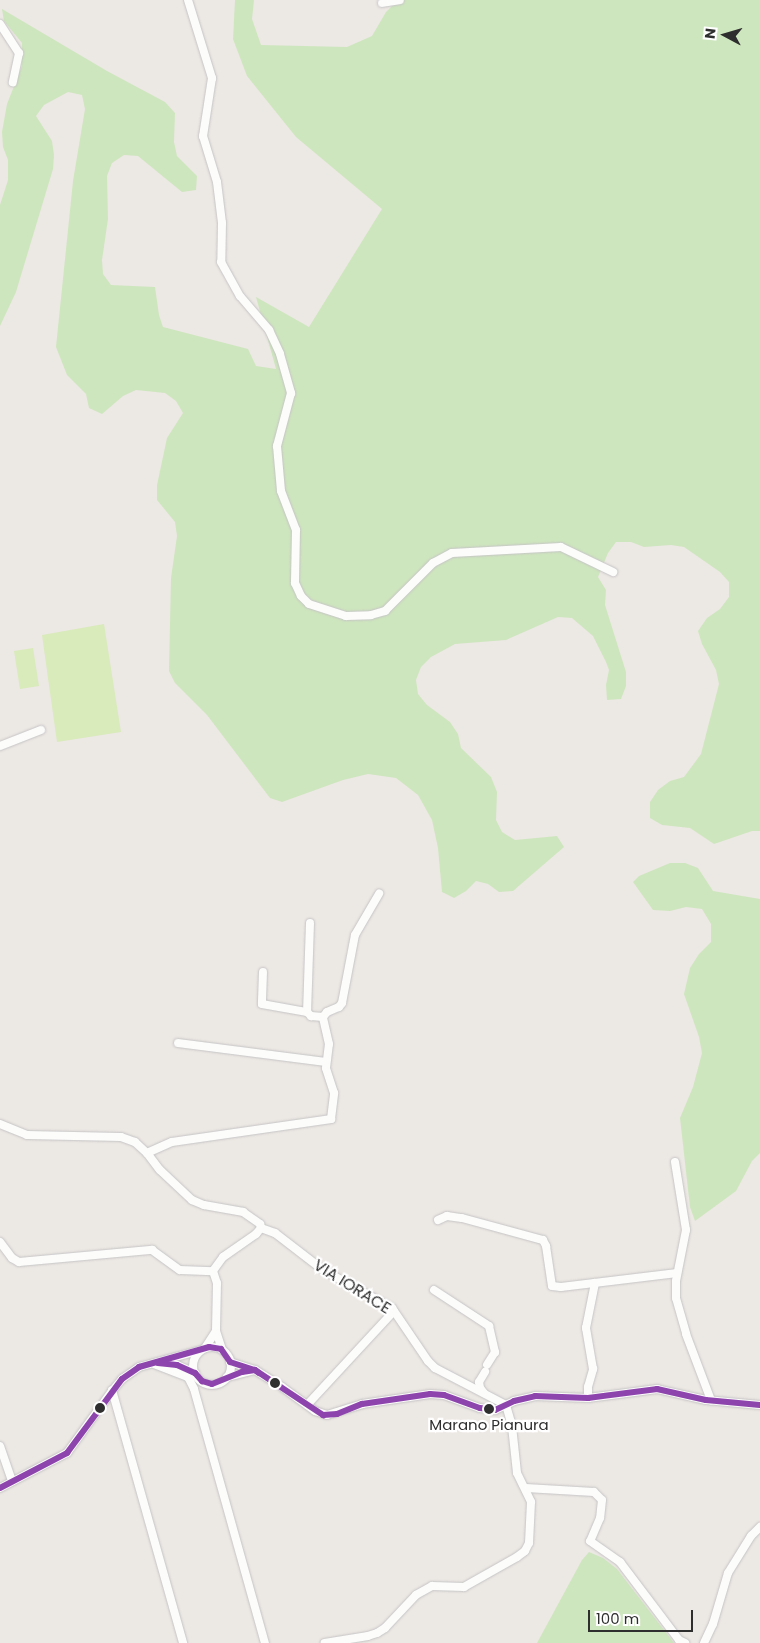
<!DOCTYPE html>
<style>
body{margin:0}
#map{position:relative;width:760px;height:1643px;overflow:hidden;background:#ece8e4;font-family:Poppins,sans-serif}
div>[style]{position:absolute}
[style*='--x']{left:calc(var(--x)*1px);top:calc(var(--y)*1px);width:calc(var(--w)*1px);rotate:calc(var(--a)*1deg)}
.green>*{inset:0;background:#cee6be}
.pitch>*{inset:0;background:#d9eabb}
.roads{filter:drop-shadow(0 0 1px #c5c4c5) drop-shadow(0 0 1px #c5c4c5)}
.minor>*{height:8px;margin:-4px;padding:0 4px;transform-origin:4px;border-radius:4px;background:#fcfcfb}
.minor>.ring{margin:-4px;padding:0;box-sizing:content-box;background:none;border:8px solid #fcfcfb;border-radius:50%}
.bus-1>*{height:6px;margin:-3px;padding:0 3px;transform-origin:3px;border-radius:3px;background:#8e44ad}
.dots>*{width:14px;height:14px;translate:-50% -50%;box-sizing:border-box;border:2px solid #fff;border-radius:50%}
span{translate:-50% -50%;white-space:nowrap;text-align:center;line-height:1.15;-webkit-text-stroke:4.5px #fff;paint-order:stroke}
.bus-label{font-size:15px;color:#2e2e2e}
.street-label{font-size:16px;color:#2e2e2e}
.north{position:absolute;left:700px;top:10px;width:50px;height:50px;-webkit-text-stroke:4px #fff;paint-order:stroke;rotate:276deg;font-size:14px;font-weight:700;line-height:20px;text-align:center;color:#2e2e2e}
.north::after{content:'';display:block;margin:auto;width:18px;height:22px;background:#2e2e2e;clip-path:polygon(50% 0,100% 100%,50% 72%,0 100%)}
.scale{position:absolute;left:588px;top:1610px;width:105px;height:22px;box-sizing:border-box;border:2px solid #2e2e2e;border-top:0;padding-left:6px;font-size:15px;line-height:18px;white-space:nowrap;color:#2e2e2e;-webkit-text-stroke:4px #fff;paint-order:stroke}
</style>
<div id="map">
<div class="green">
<i style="clip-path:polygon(235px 0,254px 0,252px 19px,261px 45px,347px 47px,372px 36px,386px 12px,398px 0,760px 0,760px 831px,752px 831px,714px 844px,690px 828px,662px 825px,650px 818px,650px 802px,658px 790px,670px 781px,684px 777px,701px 754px,719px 684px,716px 670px,702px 644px,698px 631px,707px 618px,720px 609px,729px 597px,729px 582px,720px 572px,684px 547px,671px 545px,644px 547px,631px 542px,616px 542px,608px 553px,598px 577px,606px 590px,605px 605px,626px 672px,626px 686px,621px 699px,607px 700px,606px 685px,609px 670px,606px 662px,593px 636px,572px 618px,558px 617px,506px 640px,455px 644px,431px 657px,421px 667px,416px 680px,418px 694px,427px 705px,450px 722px,458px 734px,461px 748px,491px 777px,497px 792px,496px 820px,502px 832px,515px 840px,557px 836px,564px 847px,513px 891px,499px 892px,488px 884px,476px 881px,466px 891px,454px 898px,442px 892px,438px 848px,432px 820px,418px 795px,396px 778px,368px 774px,343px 780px,282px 802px,270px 798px,207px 715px,175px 683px,169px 671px,171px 578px,177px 536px,175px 522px,157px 500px,157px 485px,167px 438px,183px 413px,176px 401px,165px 393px,136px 390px,123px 396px,102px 414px,89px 408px,86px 394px,67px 375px,56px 347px,73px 181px,85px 109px,82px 95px,68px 92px,44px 105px,36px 116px,52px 141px,54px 155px,53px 169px,16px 292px,0 326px,0 205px,8px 180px,8px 160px,3px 147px,2px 132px,7px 104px,22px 66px,22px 43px,4px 21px,2px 9px,107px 71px,165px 102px,175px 113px,174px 142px,177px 156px,197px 176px,196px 190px,182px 192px,138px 156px,124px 155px,112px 163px,107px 176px,108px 219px,102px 260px,103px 274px,111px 285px,155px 287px,159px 315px,163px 327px,248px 349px,256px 366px,276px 369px,256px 297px,309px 327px,382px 209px,296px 137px,247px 76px,233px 39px)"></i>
<i style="clip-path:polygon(670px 863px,685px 863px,698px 868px,713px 891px,760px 899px,760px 1153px,752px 1161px,736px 1191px,695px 1221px,690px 1207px,680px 1118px,693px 1087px,702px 1053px,699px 1037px,684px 994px,690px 968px,699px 954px,711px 942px,711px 924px,702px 909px,686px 907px,670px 911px,653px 910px,633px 882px,639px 876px)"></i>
<i style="clip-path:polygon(589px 1552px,603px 1558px,617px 1569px,674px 1643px,537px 1643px,582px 1560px)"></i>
</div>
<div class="pitch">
<i style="clip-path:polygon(104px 624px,121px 732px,57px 742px,42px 635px)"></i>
<i style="clip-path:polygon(33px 648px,39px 686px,20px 689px,14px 651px)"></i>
</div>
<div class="roads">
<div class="minor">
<i style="--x:188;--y:0;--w:82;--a:72.9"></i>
<i style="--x:212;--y:78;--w:59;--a:98.8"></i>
<i style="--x:203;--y:136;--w:48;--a:73.1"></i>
<i style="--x:217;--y:182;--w:41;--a:83"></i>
<i style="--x:222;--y:223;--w:39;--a:91"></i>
<i style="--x:221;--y:262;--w:39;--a:61"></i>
<i style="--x:240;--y:296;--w:45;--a:49.5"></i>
<i style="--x:269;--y:330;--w:26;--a:65"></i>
<i style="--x:280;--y:354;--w:41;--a:74.2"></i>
<i style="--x:291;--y:393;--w:55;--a:104.8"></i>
<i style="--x:277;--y:446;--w:45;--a:84.9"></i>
<i style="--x:281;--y:491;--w:42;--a:69"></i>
<i style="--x:296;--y:530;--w:53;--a:91.1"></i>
<i style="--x:295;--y:583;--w:14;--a:65"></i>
<i style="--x:301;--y:596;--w:11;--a:45"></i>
<i style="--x:309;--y:604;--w:39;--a:18"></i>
<i style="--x:346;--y:616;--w:25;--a:-2"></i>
<i style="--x:371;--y:615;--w:15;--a:-16"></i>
<i style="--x:385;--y:611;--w:68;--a:-45"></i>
<i style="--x:433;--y:563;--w:21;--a:-28"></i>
<i style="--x:452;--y:553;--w:109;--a:-3.2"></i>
<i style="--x:561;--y:547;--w:58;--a:25.7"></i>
<i style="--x:382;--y:3;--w:18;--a:-9"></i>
<i style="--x:0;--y:24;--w:35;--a:57"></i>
<i style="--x:19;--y:53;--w:30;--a:102"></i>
<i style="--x:0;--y:746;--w:44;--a:-21.3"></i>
<i style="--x:310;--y:923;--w:89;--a:91.9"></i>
<i style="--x:307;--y:1012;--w:6;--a:45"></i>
<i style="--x:311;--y:1016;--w:12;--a:5"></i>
<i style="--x:263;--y:972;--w:32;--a:92"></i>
<i style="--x:262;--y:1004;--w:46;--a:10.1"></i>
<i style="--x:178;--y:1043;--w:149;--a:7.3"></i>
<i style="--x:0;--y:1124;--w:29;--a:22"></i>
<i style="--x:27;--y:1135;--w:94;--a:1.2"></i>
<i style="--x:121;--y:1137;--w:15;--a:20"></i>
<i style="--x:135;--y:1142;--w:16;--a:43"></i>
<i style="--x:147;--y:1153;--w:21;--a:53"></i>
<i style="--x:160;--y:1170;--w:44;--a:43.2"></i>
<i style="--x:192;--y:1200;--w:13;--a:23"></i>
<i style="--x:204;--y:1205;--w:40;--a:10"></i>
<i style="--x:243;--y:1212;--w:21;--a:35"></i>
<i style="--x:260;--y:1224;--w:4;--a:76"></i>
<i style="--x:261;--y:1228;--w:8;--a:130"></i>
<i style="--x:256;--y:1234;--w:40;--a:145.1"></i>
<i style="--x:223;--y:1257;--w:17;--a:126"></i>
<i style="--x:147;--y:1153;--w:27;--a:-24"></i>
<i style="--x:172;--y:1142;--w:161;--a:-8.2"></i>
<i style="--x:331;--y:1119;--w:26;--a:-83"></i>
<i style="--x:334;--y:1093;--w:26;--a:-108"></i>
<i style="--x:326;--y:1068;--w:24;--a:-83"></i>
<i style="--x:329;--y:1044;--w:28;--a:-103"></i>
<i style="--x:323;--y:1017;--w:6;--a:-51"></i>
<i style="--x:327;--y:1012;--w:13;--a:-23"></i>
<i style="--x:339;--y:1007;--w:5;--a:-53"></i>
<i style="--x:342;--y:1003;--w:69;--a:-79.2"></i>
<i style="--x:355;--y:935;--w:48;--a:-59.7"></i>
<i style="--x:675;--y:1162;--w:69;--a:80.8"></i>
<i style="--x:686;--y:1230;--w:52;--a:101.1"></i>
<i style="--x:676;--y:1281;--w:17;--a:90"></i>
<i style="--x:676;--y:1298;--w:37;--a:74"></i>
<i style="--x:686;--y:1334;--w:71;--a:69.3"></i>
<i style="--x:438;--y:1220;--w:10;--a:-24"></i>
<i style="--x:447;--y:1216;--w:15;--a:8"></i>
<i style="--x:462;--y:1218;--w:84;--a:15.2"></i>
<i style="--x:543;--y:1240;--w:7;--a:63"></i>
<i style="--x:546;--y:1246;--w:40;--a:81.5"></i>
<i style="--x:552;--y:1286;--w:9;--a:6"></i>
<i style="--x:561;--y:1287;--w:117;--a:-6.9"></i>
<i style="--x:261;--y:1228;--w:15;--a:20"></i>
<i style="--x:275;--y:1233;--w:61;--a:37.6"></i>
<i style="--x:323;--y:1270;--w:79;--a:28.8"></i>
<i style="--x:392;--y:1308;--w:64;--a:55.8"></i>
<i style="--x:428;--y:1361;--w:10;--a:45"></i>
<i style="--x:435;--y:1368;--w:80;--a:27.5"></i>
<i style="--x:506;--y:1405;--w:22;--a:74"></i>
<i style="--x:512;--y:1426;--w:47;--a:83.9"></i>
<i style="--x:517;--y:1473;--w:32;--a:64"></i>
<i style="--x:531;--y:1502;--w:41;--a:92.8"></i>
<i style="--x:529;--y:1543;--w:9;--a:117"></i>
<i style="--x:525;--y:1551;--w:10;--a:143"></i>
<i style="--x:517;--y:1557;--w:61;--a:150.5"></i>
<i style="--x:464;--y:1587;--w:32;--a:-178"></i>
<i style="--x:432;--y:1586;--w:18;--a:151"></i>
<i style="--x:416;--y:1595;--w:45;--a:133.2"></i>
<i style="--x:385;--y:1628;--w:9;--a:148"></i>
<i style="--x:377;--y:1633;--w:9;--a:162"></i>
<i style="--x:368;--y:1636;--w:44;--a:170.8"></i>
<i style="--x:0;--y:1242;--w:20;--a:53"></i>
<i style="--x:12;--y:1258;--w:8;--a:30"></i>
<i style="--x:19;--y:1262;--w:134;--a:-5.2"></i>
<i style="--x:152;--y:1250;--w:34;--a:36"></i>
<i style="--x:180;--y:1270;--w:33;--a:2"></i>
<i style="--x:213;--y:1271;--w:13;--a:72"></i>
<i style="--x:217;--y:1283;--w:48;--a:91.2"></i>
<i style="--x:216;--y:1331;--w:20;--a:72"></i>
<i style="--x:434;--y:1290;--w:66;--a:33.2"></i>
<i style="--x:489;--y:1326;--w:27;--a:77"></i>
<i style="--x:495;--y:1352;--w:15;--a:122"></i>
<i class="ring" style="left:193px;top:1347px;width:30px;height:30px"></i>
<i style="--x:205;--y:1348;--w:20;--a:-57"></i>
<i style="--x:230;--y:1362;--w:26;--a:18"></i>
<i style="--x:255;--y:1370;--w:32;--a:32"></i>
<i style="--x:282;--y:1387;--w:41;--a:36"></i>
<i style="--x:315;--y:1411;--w:13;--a:18"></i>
<i style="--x:327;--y:1415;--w:37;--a:-17"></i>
<i style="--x:362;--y:1404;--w:69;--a:-8.4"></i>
<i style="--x:430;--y:1394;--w:14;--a:4"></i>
<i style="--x:444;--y:1395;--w:38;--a:20"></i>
<i style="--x:480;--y:1408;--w:15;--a:8"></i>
<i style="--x:495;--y:1410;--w:21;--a:-25"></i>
<i style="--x:514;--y:1401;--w:22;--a:-13"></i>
<i style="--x:535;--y:1396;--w:53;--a:2.2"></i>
<i style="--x:588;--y:1398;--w:70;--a:-7.4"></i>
<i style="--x:657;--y:1389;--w:50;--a:12.7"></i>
<i style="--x:706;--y:1400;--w:54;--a:5.3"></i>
<i style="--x:165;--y:1363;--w:12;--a:9"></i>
<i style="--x:177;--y:1365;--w:20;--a:24"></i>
<i style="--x:154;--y:1364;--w:36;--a:21"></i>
<i style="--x:188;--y:1377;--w:13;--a:63"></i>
<i style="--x:194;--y:1389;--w:264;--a:74.4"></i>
<i style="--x:227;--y:1377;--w:29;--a:-14"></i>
<i style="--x:112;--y:1390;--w:263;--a:74.3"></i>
<i style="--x:484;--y:1393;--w:6;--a:-129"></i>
<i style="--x:480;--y:1388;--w:6;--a:-99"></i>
<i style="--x:479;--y:1382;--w:12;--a:-59"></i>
<i style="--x:588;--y:1398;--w:11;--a:-90"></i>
<i style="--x:588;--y:1387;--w:19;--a:-74"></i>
<i style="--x:593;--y:1369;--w:42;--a:-99.7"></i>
<i style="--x:586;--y:1328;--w:46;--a:-78.7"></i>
<i style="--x:307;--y:1405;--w:128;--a:-47.2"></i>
<i style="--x:0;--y:1446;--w:37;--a:71"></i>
<i style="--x:0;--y:1488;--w:76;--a:-27.6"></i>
<i style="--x:67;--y:1453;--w:77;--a:-54"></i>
<i style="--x:112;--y:1391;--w:16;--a:-50"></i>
<i style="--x:122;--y:1379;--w:21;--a:-35"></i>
<i style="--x:139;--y:1367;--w:64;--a:-15.3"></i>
<i style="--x:526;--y:1488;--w:68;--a:3.4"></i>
<i style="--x:594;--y:1492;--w:11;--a:45"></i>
<i style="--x:602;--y:1500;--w:18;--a:96"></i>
<i style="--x:600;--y:1518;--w:25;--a:113"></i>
<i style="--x:590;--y:1541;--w:37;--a:35"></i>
<i style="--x:620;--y:1562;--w:98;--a:52.9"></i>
<i style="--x:679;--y:1640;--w:7;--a:27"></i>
<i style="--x:704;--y:1643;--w:21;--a:-65"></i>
<i style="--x:713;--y:1624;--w:53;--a:-73.6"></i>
<i style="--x:728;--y:1573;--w:44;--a:-58.1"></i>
<i style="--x:751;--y:1536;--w:13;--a:-45"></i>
</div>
</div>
<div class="bus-1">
<i style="--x:158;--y:1363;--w:19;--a:6"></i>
<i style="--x:177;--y:1365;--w:20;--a:24"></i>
<i style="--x:195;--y:1373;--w:11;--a:49"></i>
<i style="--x:202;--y:1381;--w:10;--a:17"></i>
<i style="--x:212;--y:1384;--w:32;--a:-22"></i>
<i style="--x:242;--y:1372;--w:13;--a:-9"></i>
<i style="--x:255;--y:1370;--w:5;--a:37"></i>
<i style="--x:0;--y:1488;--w:76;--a:-27.6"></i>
<i style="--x:67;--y:1453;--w:92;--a:-53.4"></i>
<i style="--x:122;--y:1379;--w:21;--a:-35"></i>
<i style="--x:139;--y:1367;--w:73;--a:-15.9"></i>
<i style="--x:209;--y:1347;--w:12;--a:9"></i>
<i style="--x:221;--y:1349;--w:16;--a:55"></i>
<i style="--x:230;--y:1362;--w:26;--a:18"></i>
<i style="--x:255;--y:1370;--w:82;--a:33.5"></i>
<i style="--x:323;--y:1415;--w:14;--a:-4"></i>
<i style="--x:337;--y:1414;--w:27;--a:-22"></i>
<i style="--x:362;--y:1404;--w:69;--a:-8.4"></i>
<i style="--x:430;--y:1394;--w:14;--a:4"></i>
<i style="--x:444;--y:1395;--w:38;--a:20"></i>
<i style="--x:480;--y:1408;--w:15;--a:8"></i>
<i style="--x:495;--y:1410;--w:21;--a:-25"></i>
<i style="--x:514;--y:1401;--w:22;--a:-13"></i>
<i style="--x:535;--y:1396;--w:53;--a:2.2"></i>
<i style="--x:588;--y:1398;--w:70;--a:-7.4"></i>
<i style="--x:657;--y:1389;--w:50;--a:12.7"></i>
<i style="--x:706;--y:1400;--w:54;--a:5.3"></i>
</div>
<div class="dots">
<i style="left:275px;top:1383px;background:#2e2e2e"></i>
<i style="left:100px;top:1408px;background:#2e2e2e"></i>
<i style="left:489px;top:1409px;background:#2e2e2e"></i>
</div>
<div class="bus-label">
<span style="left:489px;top:1425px">Marano Pianura</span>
</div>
<div class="street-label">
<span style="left:352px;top:1287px;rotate:32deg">VIA IORACE</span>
</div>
<div class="north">N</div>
<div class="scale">100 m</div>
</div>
